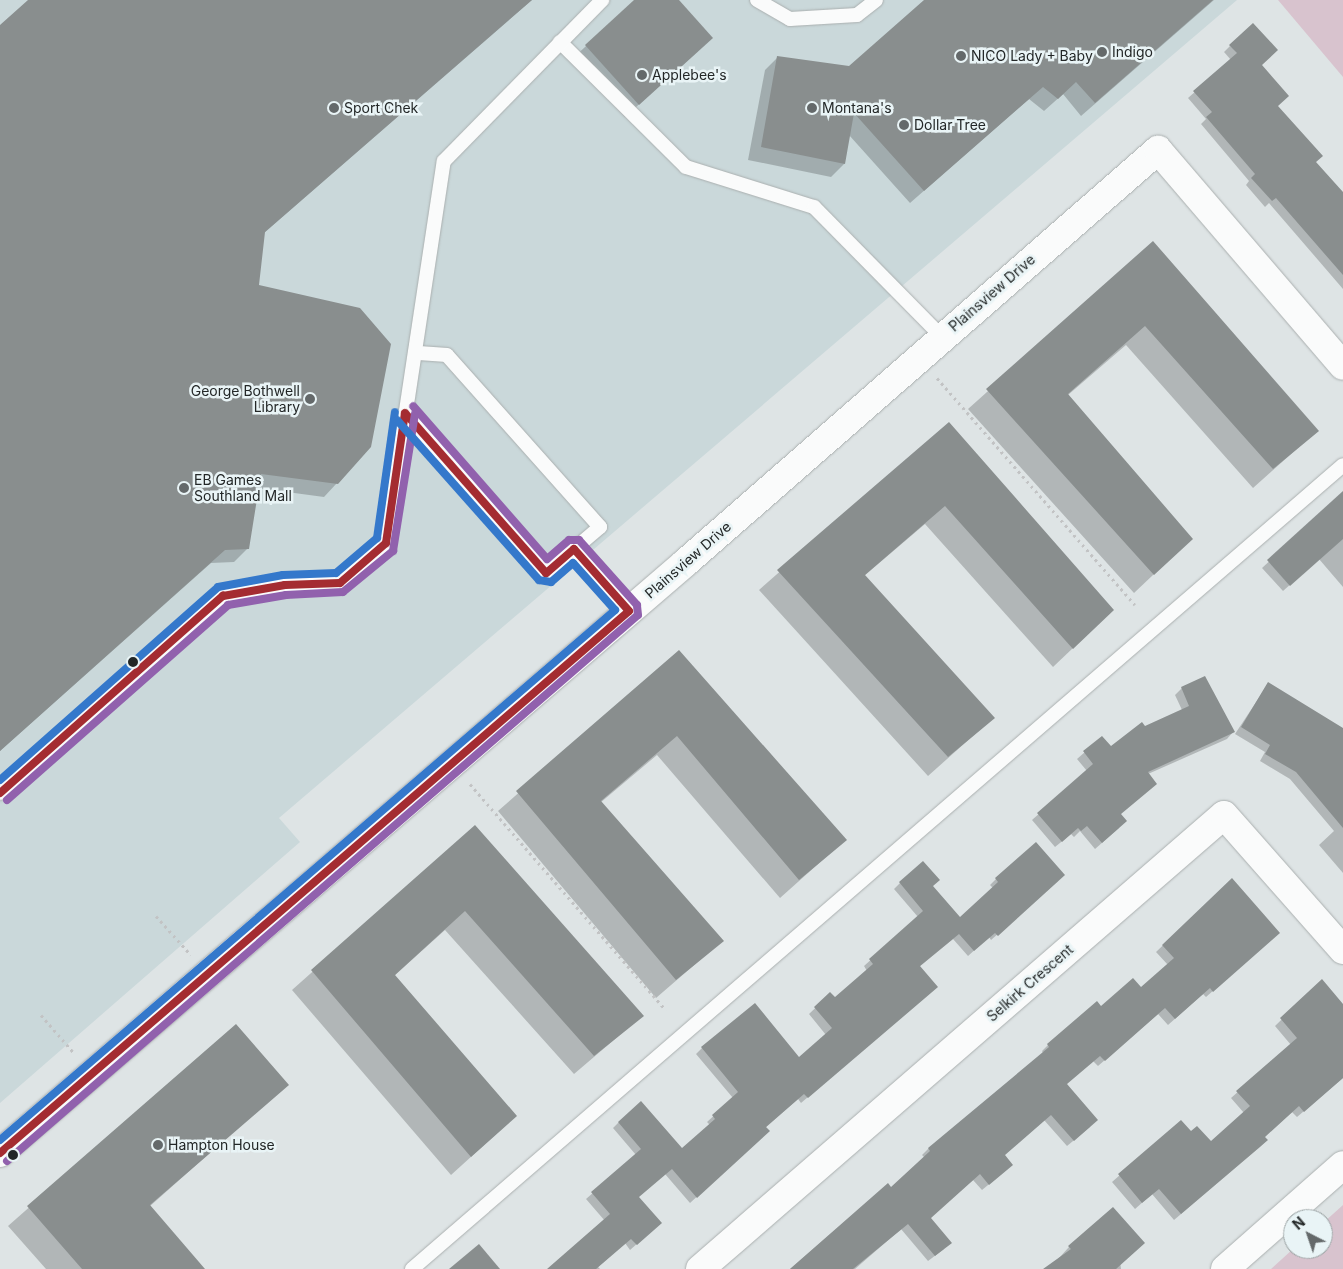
<!DOCTYPE html>
<style>
body{margin:0}
#map{position:relative;width:1343px;height:1269px;overflow:hidden;background:#dee4e5;font-family:Inter,sans-serif}
div>[style]{position:absolute}
[style*='--x']{left:calc(var(--x)*1px);top:calc(var(--y)*1px);width:calc(var(--w)*1px);rotate:calc(var(--a)*1deg)}
.built>*{inset:0;background:#cad8da}
.green>*{inset:0;background:#d8c3ce}
.shadow>*{inset:0;background:#0003}
.building>*{inset:0;background:#898e8e}
.path>*{height:3px;margin-top:-1.5px;transform-origin:0;background:repeating-linear-gradient(90deg,#c2c3c4 0 2.5px,transparent 0 6.5px)}
.roads{filter:drop-shadow(0 0 1px #aaafaf) drop-shadow(0 0 1px #aaafaf)}
.lane>*{height:14px;margin:-7px;padding:0 7px;transform-origin:7px;border-radius:7px;background:#fafbfb}
.street>*{height:28px;margin:-14px;padding:0 14px;transform-origin:14px;border-radius:14px;background:#fafbfb}
.bus-1>*{height:8px;margin:-4px;padding:0 4px;transform-origin:4px;border-radius:4px;background:#a42c31}
.bus-2>*{height:8px;margin:-4px;padding:0 4px;transform-origin:4px;border-radius:4px;background:#9161ad}
.bus-3>*{height:8px;margin:-4px;padding:0 4px;transform-origin:4px;border-radius:4px;background:#3478cb}
.dots>*{width:14px;height:14px;translate:-50% -50%;box-sizing:border-box;border:2px solid #e9f4f6;border-radius:50%}
span{translate:-50% -50%;white-space:nowrap;text-align:center;line-height:1.15;-webkit-text-stroke:5px #e9f4f6;paint-order:stroke}
.poi-label{font-size:14px;color:#232727}
.left{translate:0 -50%;text-align:left}
.right{translate:-100% -50%;text-align:right}
.street-label{font-size:14px;color:#232727}
.north{position:absolute;left:1283px;top:1209px;width:50px;height:50px;box-sizing:border-box;background:#e9f4f6;border:1px solid #9aa2a3;border-radius:50%;rotate:319deg;font-size:14px;font-weight:700;line-height:20px;text-align:center;color:#232727}
.north::after{content:'';display:block;margin:auto;width:18px;height:22px;background:#64696a;clip-path:polygon(50% 0,100% 100%,50% 72%,0 100%)}
</style>
<div id="map">
<div class="built">
<i style="clip-path:polygon(0 0,1237px 0,279px 818px,300px 842px,0 1103px)"></i>
</div>
<div class="green">
<i style="clip-path:polygon(1278px 0,1343px 0,1343px 77px)"></i>
<i style="clip-path:polygon(1343px 1205px,1343px 1269px,1271px 1269px,1293px 1249px,1323px 1249px,1323px 1223px)"></i>
</div>
<div class="shadow">
<i style="clip-path:polygon(30px 0,532px 0,264px 233px,258px 286px,337px 483px,324px 497px,257px 488px,248px 548px,234px 562px,211px 563px,0 751px,0 27px)"></i>
<i style="clip-path:polygon(636px 0,677px 0,698px 51px,625px 117px,572px 59px)"></i>
<i style="clip-path:polygon(927px 0,1214px 0,1081px 116px,1063px 94px,1044px 111px,1029px 99px,910px 203px,849px 135px,844px 164px,831px 177px,748px 160px,765px 70px,778px 57px,850px 68px)"></i>
<i style="clip-path:polygon(1230px 46px,1260px 66px,1277px 106px,1315px 162px,1343px 194px,1343px 289px,1269px 203px,1265px 207px,1246px 185px,1249px 181px,1201px 124px,1206px 119px,1188px 98px,1231px 60px,1224px 52px)"></i>
<i style="clip-path:polygon(1153px 243px,1317px 431px,1253px 488px,1126px 345px,1068px 395px,1191px 539px,1134px 593px,968px 409px)"></i>
<i style="clip-path:polygon(948px 424px,1093px 629px,1053px 667px,925px 524px,864px 576px,993px 718px,928px 776px,759px 590px)"></i>
<i style="clip-path:polygon(1343px 493px,1343px 587px,1319px 559px,1283px 591px,1262px 568px)"></i>
<i style="clip-path:polygon(679px 651px,845px 840px,780px 898px,657px 755px,600px 803px,722px 941px,656px 998px,498px 811px)"></i>
<i style="clip-path:polygon(1268px 684px,1343px 729px,1343px 873px,1319px 845px,1334px 831px,1290px 779px,1260px 761px,1265px 752px,1235px 734px)"></i>
<i style="clip-path:polygon(1182px 688px,1233px 732px,1227px 739px,1148px 774px,1120px 815px,1119px 828px,1095px 849px,1080px 831px,1074px 837px,1071px 834px,1055px 847px,1032px 820px,1087px 771px,1077px 759px,1102px 737px,1110px 748px,1182px 710px,1175px 695px)"></i>
<i style="clip-path:polygon(475px 827px,642px 1016px,574px 1074px,445px 930px,394px 976px,516px 1116px,451px 1175px,292px 990px)"></i>
<i style="clip-path:polygon(1036px 844px,1058px 881px,991px 940px,989px 937px,968px 956px,953px 939px,919px 967px,930px 993px,801px 1103px,798px 1099px,765px 1128px,762px 1137px,690px 1203px,665px 1174px,638px 1197px,655px 1228px,630px 1250px,625px 1243px,598px 1267px,600px 1269px,549px 1269px,605px 1221px,586px 1199px,636px 1155px,613px 1128px,618px 1123px,641px 1103px,682px 1150px,710px 1125px,707px 1122px,733px 1098px,696px 1054px,702px 1048px,799px 1059px,826px 1035px,809px 1014px,830px 994px,835px 999px,867px 971px,864px 966px,918px 917px,894px 889px,900px 883px,932px 886px,960px 919px,993px 888px,990px 885px,996px 879px)"></i>
<i style="clip-path:polygon(1232px 879px,1272px 939px,1206px 997px,1203px 994px,1168px 1025px,1158px 1014px,1098px 1066px,1093px 1061px,1066px 1084px,1090px 1127px,1067px 1146px,1044px 1120px,1003px 1156px,1005px 1171px,982px 1190px,973px 1180px,929px 1218px,944px 1249px,928px 1261px,901px 1229px,855px 1269px,790px 1269px,887px 1185px,891px 1189px,925px 1158px,922px 1155px,928px 1149px,1043px 1053px,1042px 1051px,1048px 1045px,1097px 1002px,1101px 1007px,1141px 988px,1168px 965px,1156px 952px)"></i>
<i style="clip-path:polygon(1321px 981px,1343px 1008px,1343px 1078px,1297px 1117px,1292px 1112px,1264px 1137px,1267px 1140px,1260px 1147px,1174px 1220px,1152px 1194px,1135px 1209px,1112px 1182px,1180px 1122px,1191px 1133px,1210px 1143px,1244px 1113px,1231px 1098px,1291px 1045px,1275px 1026px)"></i>
<i style="clip-path:polygon(236px 1025px,287px 1084px,149px 1207px,203px 1269px,46px 1269px,8px 1226px)"></i>
<i style="clip-path:polygon(1113px 1209px,1121px 1269px,1049px 1269px,1069px 1247px)"></i>
</div>
<div class="building">
<i style="clip-path:polygon(28px 0,532px 0,265px 232px,259px 285px,360px 308px,391px 344px,371px 447px,338px 484px,261px 474px,249px 549px,225px 550px,0 751px,0 25px)"></i>
<i style="clip-path:polygon(634px 0,679px 0,713px 38px,639px 105px,585px 45px)"></i>
<i style="clip-path:polygon(924px 0,1213px 0,1095px 103px,1076px 82px,1058px 99px,1043px 87px,924px 191px,854px 113px,845px 164px,761px 147px,777px 56px,849px 66px)"></i>
<i style="clip-path:polygon(1253px 23px,1278px 50px,1262px 65px,1289px 96px,1278px 106px,1323px 156px,1316px 162px,1343px 192px,1343px 275px,1276px 198px,1272px 201px,1251px 178px,1255px 174px,1206px 117px,1212px 112px,1193px 91px,1237px 53px,1229px 45px)"></i>
<i style="clip-path:polygon(1153px 241px,1319px 431px,1273px 469px,1145px 326px,1068px 394px,1193px 539px,1154px 575px,986px 389px)"></i>
<i style="clip-path:polygon(949px 422px,1114px 610px,1073px 649px,945px 506px,865px 575px,995px 718px,948px 757px,777px 570px)"></i>
<i style="clip-path:polygon(1343px 491px,1343px 539px,1290px 586px,1267px 560px)"></i>
<i style="clip-path:polygon(679px 650px,847px 840px,799px 880px,677px 736px,601px 801px,724px 941px,676px 980px,516px 791px)"></i>
<i style="clip-path:polygon(1205px 676px,1235px 732px,1148px 772px,1157px 784px,1121px 814px,1127px 821px,1102px 843px,1087px 826px,1081px 831px,1078px 828px,1062px 842px,1037px 813px,1093px 764px,1083px 751px,1102px 736px,1111px 746px,1142px 722px,1145px 726px,1189px 706px,1181px 687px)"></i>
<i style="clip-path:polygon(1268px 682px,1343px 728px,1343px 828px,1296px 772px,1265px 754px,1270px 745px,1241px 727px)"></i>
<i style="clip-path:polygon(475px 825px,644px 1016px,594px 1056px,465px 911px,395px 975px,517px 1116px,471px 1157px,311px 970px)"></i>
<i style="clip-path:polygon(1036px 842px,1065px 875px,998px 936px,995px 933px,974px 951px,959px 934px,920px 966px,938px 987px,808px 1098px,804px 1094px,766px 1127px,770px 1131px,697px 1198px,672px 1169px,639px 1197px,662px 1223px,637px 1245px,631px 1239px,596px 1269px,547px 1269px,610px 1214px,591px 1192px,641px 1149px,618px 1122px,641px 1101px,682px 1148px,715px 1119px,712px 1115px,738px 1092px,701px 1047px,755px 1003px,799px 1057px,832px 1028px,814px 1007px,830px 992px,835px 997px,873px 964px,869px 959px,923px 911px,899px 882px,923px 861px,940px 880px,933px 886px,960px 917px,998px 882px,995px 878px)"></i>
<i style="clip-path:polygon(1232px 878px,1280px 933px,1213px 992px,1210px 988px,1175px 1019px,1165px 1008px,1105px 1061px,1100px 1056px,1067px 1084px,1098px 1120px,1074px 1141px,1051px 1115px,1005px 1155px,1013px 1165px,989px 1185px,980px 1174px,931px 1218px,952px 1243px,935px 1256px,908px 1224px,853px 1269px,790px 1269px,888px 1183px,891px 1187px,930px 1151px,928px 1148px,1049px 1047px,1047px 1044px,1097px 1001px,1101px 1006px,1133px 978px,1141px 987px,1174px 958px,1162px 945px)"></i>
<i style="clip-path:polygon(1322px 979px,1343px 1004px,1343px 1078px,1304px 1112px,1299px 1106px,1265px 1137px,1268px 1140px,1181px 1214px,1159px 1189px,1142px 1203px,1118px 1174px,1181px 1120px,1191px 1131px,1197px 1126px,1211px 1141px,1250px 1106px,1236px 1091px,1297px 1038px,1280px 1018px)"></i>
<i style="clip-path:polygon(236px 1024px,289px 1085px,150px 1205px,205px 1269px,82px 1269px,27px 1206px)"></i>
<i style="clip-path:polygon(1113px 1207px,1145px 1243px,1116px 1269px,1043px 1269px,1071px 1249px,1068px 1246px)"></i>
<i style="clip-path:polygon(479px 1244px,500px 1269px,449px 1269px)"></i>
</div>
<div class="path">
<i style="--x:937;--y:378;--w:301;--a:48.9"></i>
<i style="--x:470;--y:784;--w:299;--a:49.1"></i>
<i style="--x:156;--y:916;--w:52;--a:48.1"></i>
<i style="--x:41;--y:1015;--w:50;--a:49"></i>
</div>
<div class="roads">
<div class="lane">
<i style="--x:757;--y:0;--w:38;--a:30"></i>
<i style="--x:790;--y:19;--w:67;--a:-3.4"></i>
<i style="--x:857;--y:15;--w:24;--a:-38"></i>
<i style="--x:560;--y:42;--w:177;--a:44.8"></i>
<i style="--x:686;--y:167;--w:134;--a:17.4"></i>
<i style="--x:814;--y:207;--w:182;--a:45.4"></i>
<i style="--x:405;--y:413;--w:213;--a:48.6"></i>
<i style="--x:546;--y:573;--w:71;--a:-40.4"></i>
<i style="--x:600;--y:527;--w:230;--a:-131.7"></i>
<i style="--x:447;--y:355;--w:32;--a:-176"></i>
<i style="--x:574;--y:549;--w:83;--a:48.4"></i>
<i style="--x:0;--y:793;--w:298;--a:-41.5"></i>
<i style="--x:223;--y:596;--w:63;--a:-10.1"></i>
<i style="--x:285;--y:585;--w:55;--a:-2.1"></i>
<i style="--x:340;--y:583;--w:61;--a:-41"></i>
<i style="--x:386;--y:543;--w:386;--a:-81.4"></i>
<i style="--x:444;--y:161;--w:226;--a:-45.5"></i>
<i style="--x:412;--y:1269;--w:1230;--a:-40.81"></i>
</div>
<div class="street">
<i style="--x:0;--y:1153;--w:904;--a:-40.74"></i>
<i style="--x:685;--y:563;--w:628;--a:-41.13"></i>
<i style="--x:1158;--y:150;--w:284;--a:49.4"></i>
<i style="--x:700;--y:1269;--w:693;--a:-40.91"></i>
<i style="--x:1224;--y:815;--w:180;--a:48.6"></i>
<i style="--x:1225;--y:1269;--w:157;--a:-41.4"></i>
</div>
</div>
<div class="bus-1">
<i style="--x:0;--y:793;--w:298;--a:-41.5"></i>
<i style="--x:223;--y:596;--w:63;--a:-10.1"></i>
<i style="--x:285;--y:585;--w:55;--a:-2.1"></i>
<i style="--x:340;--y:583;--w:61;--a:-41"></i>
<i style="--x:386;--y:543;--w:131;--a:-81.7"></i>
<i style="--x:0;--y:1153;--w:830;--a:-40.75"></i>
<i style="--x:629;--y:611;--w:83;--a:-131.6"></i>
<i style="--x:574;--y:549;--w:37;--a:139"></i>
<i style="--x:546;--y:573;--w:213;--a:-131.4"></i>
</div>
<div class="bus-2">
<i style="--x:7;--y:800;--w:295;--a:-41.4"></i>
<i style="--x:228;--y:605;--w:59;--a:-9.8"></i>
<i style="--x:286;--y:595;--w:57;--a:-3"></i>
<i style="--x:343;--y:592;--w:65;--a:-39.4"></i>
<i style="--x:393;--y:551;--w:139;--a:-80.9"></i>
<i style="--x:7;--y:1161;--w:834;--a:-40.87"></i>
<i style="--x:638;--y:615;--w:10;--a:-96"></i>
<i style="--x:637;--y:605;--w:87;--a:-131.7"></i>
<i style="--x:579;--y:540;--w:10;--a:180"></i>
<i style="--x:569;--y:540;--w:29;--a:139"></i>
<i style="--x:547;--y:559;--w:203;--a:-131.2"></i>
</div>
<div class="bus-3">
<i style="--x:0;--y:780;--w:291;--a:-41.5"></i>
<i style="--x:218;--y:587;--w:66;--a:-10.5"></i>
<i style="--x:283;--y:575;--w:53;--a:-2.2"></i>
<i style="--x:336;--y:573;--w:54;--a:-40.5"></i>
<i style="--x:377;--y:538;--w:127;--a:-81.9"></i>
<i style="--x:0;--y:1140;--w:812;--a:-40.75"></i>
<i style="--x:615;--y:610;--w:63;--a:-131.8"></i>
<i style="--x:573;--y:563;--w:29;--a:139"></i>
<i style="--x:551;--y:582;--w:12;--a:-171"></i>
<i style="--x:539;--y:580;--w:214;--a:-131.6"></i>
</div>
<div class="dots">
<i style="left:1102px;top:52px;background:#64696a"></i>
<i style="left:961px;top:56px;background:#64696a"></i>
<i style="left:642px;top:75px;background:#64696a"></i>
<i style="left:334px;top:108px;background:#64696a"></i>
<i style="left:812px;top:108px;background:#64696a"></i>
<i style="left:904px;top:125px;background:#64696a"></i>
<i style="left:310px;top:399px;background:#64696a"></i>
<i style="left:184px;top:488px;background:#64696a"></i>
<i style="left:133px;top:662px;background:#232727"></i>
<i style="left:158px;top:1145px;background:#64696a"></i>
<i style="left:13px;top:1155px;background:#232727"></i>
</div>
<div class="poi-label">
<span class="left" style="left:1112px;top:52px">Indigo</span>
<span class="left" style="left:971px;top:56px">NICO Lady + Baby</span>
<span class="left" style="left:652px;top:75px">Applebee's</span>
<span class="left" style="left:344px;top:108px">Sport Chek</span>
<span class="left" style="left:822px;top:108px">Montana's</span>
<span class="left" style="left:914px;top:125px">Dollar Tree</span>
<span class="right" style="left:300px;top:399px">George Bothwell<br>Library</span>
<span class="left" style="left:194px;top:488px">EB Games<br>Southland Mall</span>
<span class="left" style="left:168px;top:1145px">Hampton House</span>
</div>
<div class="street-label">
<span style="left:992px;top:293px;rotate:-41deg">Plainsview Drive</span>
<span style="left:688px;top:560px;rotate:-41deg">Plainsview Drive</span>
<span style="left:1030px;top:983px;rotate:-41deg">Selkirk Crescent</span>
</div>
<div class="north">N</div>
</div>
